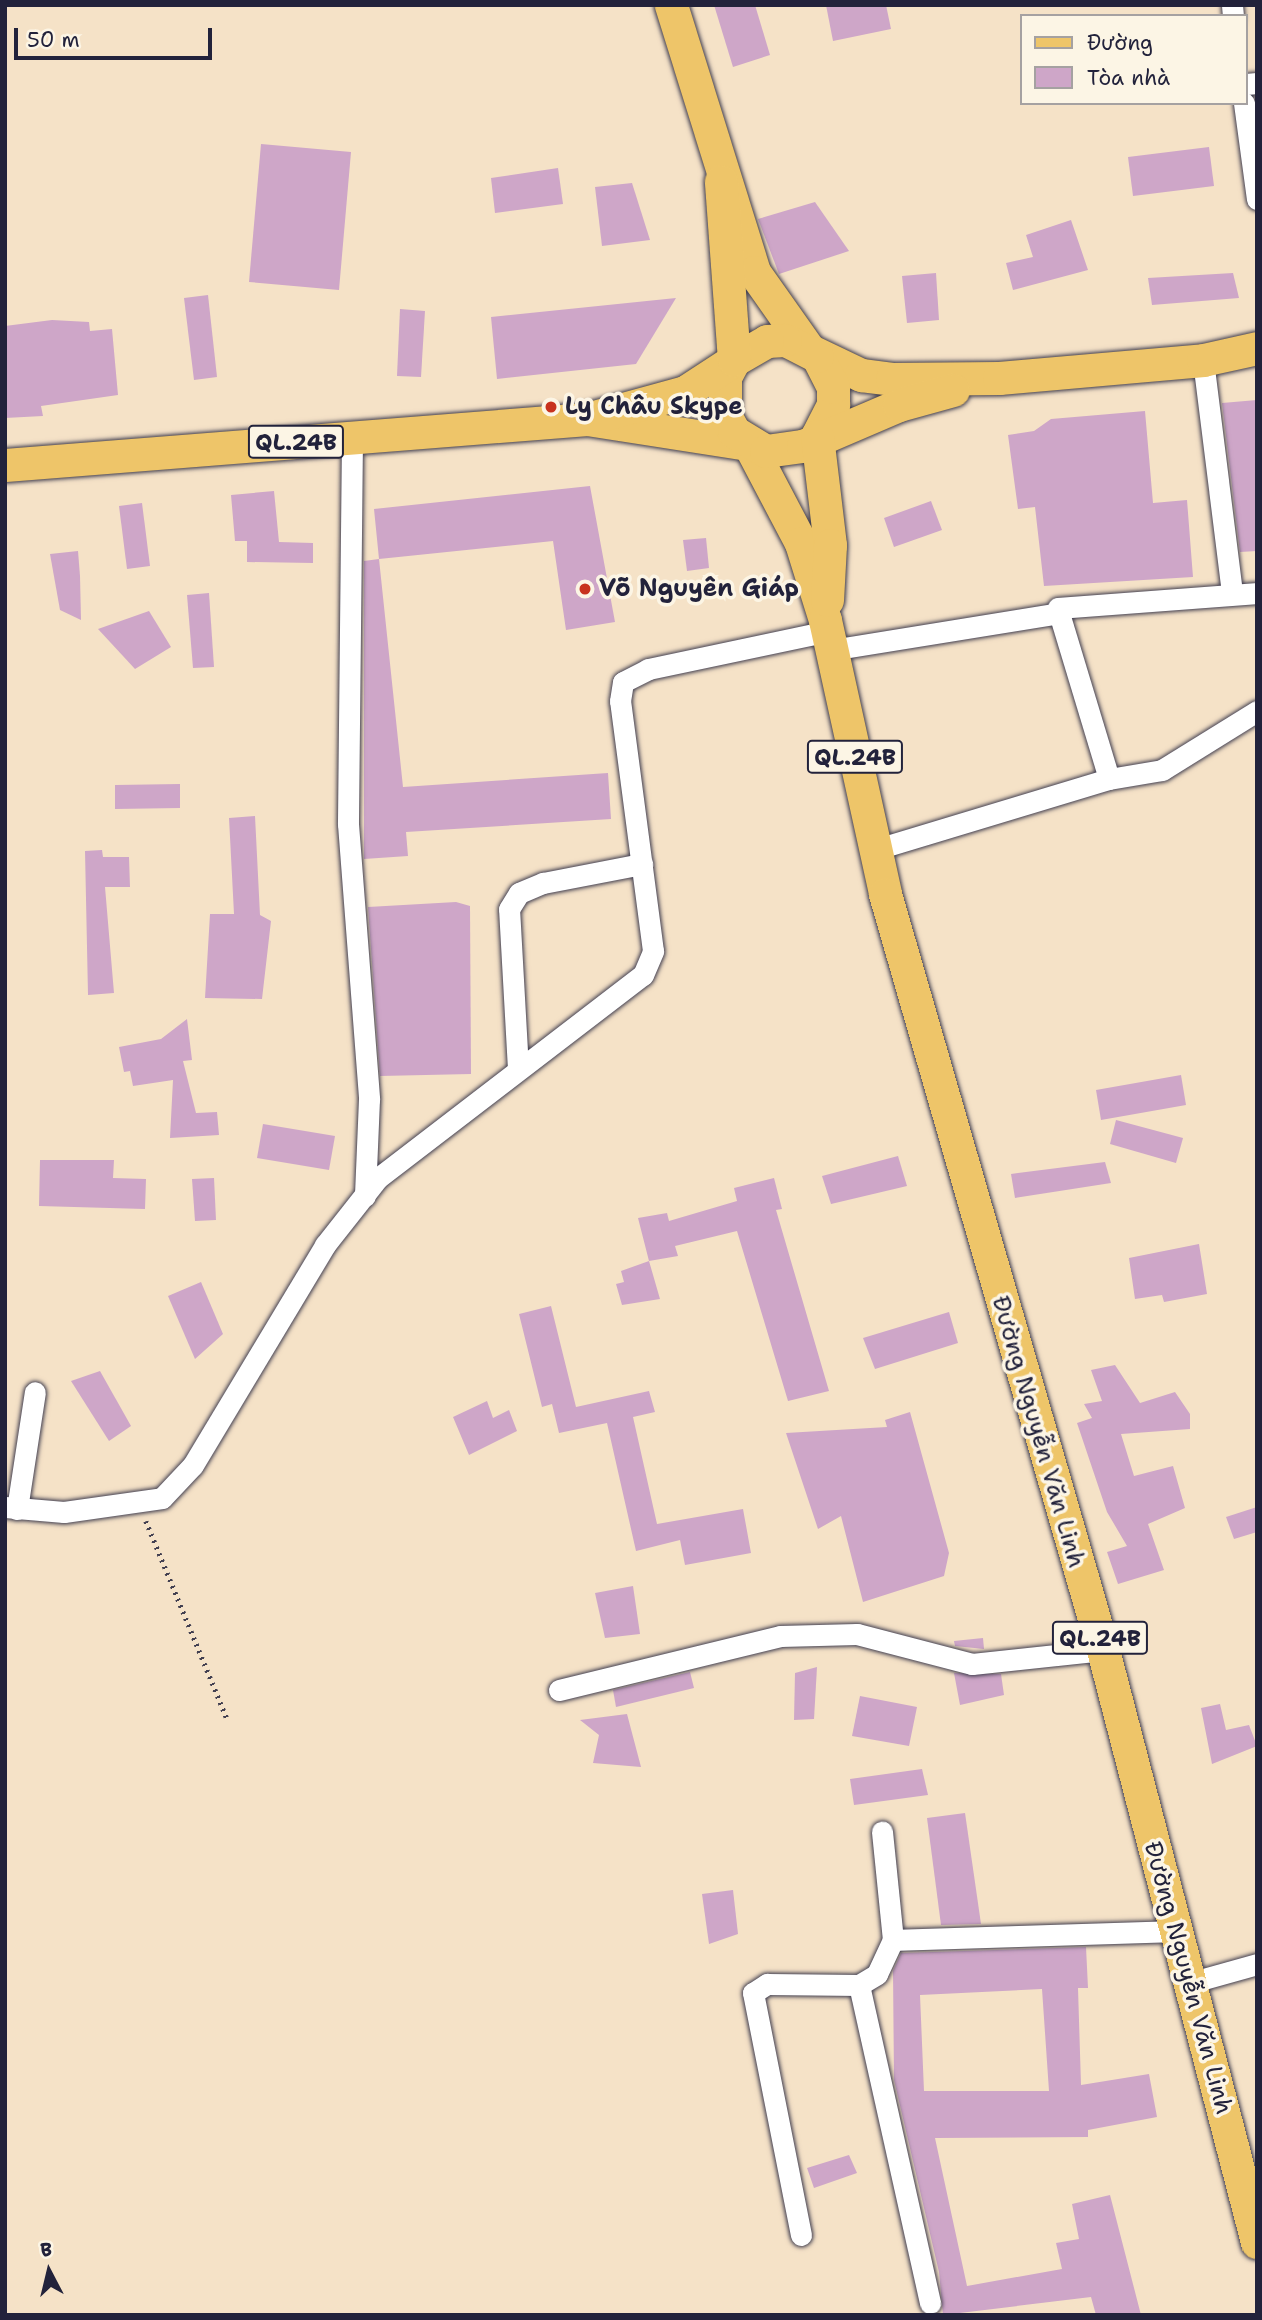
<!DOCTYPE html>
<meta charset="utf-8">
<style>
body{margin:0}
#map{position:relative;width:1262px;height:2320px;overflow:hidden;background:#f5e2c7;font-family:"Shantell Sans",sans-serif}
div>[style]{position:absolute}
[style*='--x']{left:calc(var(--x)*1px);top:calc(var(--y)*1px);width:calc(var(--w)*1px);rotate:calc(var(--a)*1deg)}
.building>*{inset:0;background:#cea6c8}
.path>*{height:4.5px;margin-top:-2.25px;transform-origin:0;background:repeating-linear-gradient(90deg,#423f50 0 2px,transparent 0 7px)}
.roads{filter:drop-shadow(0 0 2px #423f50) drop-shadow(0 0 2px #423f50)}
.minor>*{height:21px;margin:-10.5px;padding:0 10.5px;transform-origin:10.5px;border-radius:10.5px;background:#fff}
.primary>*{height:33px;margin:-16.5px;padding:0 16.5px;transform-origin:16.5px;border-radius:16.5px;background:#eec569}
.dots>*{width:19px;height:19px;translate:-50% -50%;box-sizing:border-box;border:4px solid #fcf5e5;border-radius:50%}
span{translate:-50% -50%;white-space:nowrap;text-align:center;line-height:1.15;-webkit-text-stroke:7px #fcf5e5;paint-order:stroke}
.shield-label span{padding:2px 5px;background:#fcf5e5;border:2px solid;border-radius:5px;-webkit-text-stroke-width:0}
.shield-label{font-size:23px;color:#22223b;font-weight:700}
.poi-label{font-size:24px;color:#22223b;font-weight:700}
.left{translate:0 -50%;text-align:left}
.street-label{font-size:24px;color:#22223b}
.frame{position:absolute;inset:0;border:7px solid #22223b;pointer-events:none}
.legend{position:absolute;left:1020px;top:14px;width:228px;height:91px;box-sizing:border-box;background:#fcf5e5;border:2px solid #a5a1a1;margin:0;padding:9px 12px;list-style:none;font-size:21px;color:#22223b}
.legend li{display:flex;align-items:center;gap:14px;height:35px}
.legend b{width:35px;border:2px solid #a5a1a1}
.north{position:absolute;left:14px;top:2236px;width:70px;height:70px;-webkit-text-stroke:5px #fcf5e5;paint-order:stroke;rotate:353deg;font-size:19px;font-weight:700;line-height:28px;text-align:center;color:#22223b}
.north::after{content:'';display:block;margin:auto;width:24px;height:32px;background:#22223b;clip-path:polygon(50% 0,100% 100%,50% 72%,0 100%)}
.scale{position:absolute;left:14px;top:28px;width:198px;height:32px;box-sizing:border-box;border:4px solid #22223b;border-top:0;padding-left:9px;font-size:21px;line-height:24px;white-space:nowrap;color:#22223b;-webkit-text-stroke:5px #fcf5e5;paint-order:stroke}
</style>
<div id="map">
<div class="building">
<i style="clip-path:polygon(714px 5px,755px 5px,770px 55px,733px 67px)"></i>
<i style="clip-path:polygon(826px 5px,886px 5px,891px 29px,833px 41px)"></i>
<i style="clip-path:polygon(261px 144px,351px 152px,339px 290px,249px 282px)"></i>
<i style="clip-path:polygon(1209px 147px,1214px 186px,1133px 196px,1128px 157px)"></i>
<i style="clip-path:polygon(558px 168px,563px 204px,495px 213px,491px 178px)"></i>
<i style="clip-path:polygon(632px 183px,650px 240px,602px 246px,595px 187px)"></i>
<i style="clip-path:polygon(815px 202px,849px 251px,779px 274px,758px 219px)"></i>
<i style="clip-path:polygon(1071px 220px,1088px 270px,1013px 290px,1006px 263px,1033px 257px,1026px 235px)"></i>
<i style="clip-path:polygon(936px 273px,939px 320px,907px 323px,902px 276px)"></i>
<i style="clip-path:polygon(1233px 273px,1239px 298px,1152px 305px,1148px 278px)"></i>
<i style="clip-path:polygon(208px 295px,217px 377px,194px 380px,184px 298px)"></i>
<i style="clip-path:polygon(676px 298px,636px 364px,497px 379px,491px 317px)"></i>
<i style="clip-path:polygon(400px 309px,425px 311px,421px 377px,397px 376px)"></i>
<i style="clip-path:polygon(52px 320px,89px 322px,90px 331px,112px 329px,118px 395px,41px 406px,43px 416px,5px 418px,5px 326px)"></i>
<i style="clip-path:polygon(1257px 400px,1257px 551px,1240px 552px,1222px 403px)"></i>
<i style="clip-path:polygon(1145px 411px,1153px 503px,1187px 500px,1193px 577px,1044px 586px,1035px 507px,1018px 509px,1008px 435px,1034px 431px,1051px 419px)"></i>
<i style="clip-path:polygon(590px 486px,615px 622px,566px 630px,553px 541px,379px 559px,374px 509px)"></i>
<i style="clip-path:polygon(274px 491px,279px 542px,313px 543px,313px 563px,247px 562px,247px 541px,235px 541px,231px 495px)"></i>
<i style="clip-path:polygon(931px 501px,942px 530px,894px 547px,884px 518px)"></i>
<i style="clip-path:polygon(142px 503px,150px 566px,127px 569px,119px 506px)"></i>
<i style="clip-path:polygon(706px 538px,709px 568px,687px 571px,683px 540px)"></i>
<i style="clip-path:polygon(78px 551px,80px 576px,81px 620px,60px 610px,50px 554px)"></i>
<i style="clip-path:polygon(379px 559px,403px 787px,608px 773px,611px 819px,406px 832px,408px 856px,364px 859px,364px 561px)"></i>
<i style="clip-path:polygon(209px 593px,214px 667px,193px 668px,187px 595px)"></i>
<i style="clip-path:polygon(149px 611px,171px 647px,135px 669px,98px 629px)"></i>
<i style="clip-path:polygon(180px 784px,180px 808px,115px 809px,115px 785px)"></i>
<i style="clip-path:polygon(255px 816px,260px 915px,271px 921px,262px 999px,205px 998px,210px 914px,234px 914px,229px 818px)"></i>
<i style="clip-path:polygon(102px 850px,103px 857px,129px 857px,130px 887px,105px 887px,114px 993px,88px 995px,85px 851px)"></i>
<i style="clip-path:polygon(456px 902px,470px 906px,471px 1074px,380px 1076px,368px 907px)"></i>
<i style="clip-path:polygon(187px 1019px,192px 1060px,183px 1061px,196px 1113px,217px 1112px,219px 1135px,170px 1138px,173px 1080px,133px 1086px,130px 1071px,124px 1072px,119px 1047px,161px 1039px)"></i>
<i style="clip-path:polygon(1181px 1075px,1186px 1105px,1101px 1120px,1096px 1090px)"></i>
<i style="clip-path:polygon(1116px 1120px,1183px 1138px,1176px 1163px,1110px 1144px)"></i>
<i style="clip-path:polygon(263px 1124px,335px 1136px,329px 1170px,257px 1158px)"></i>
<i style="clip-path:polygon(898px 1156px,907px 1186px,831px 1204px,822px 1176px)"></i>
<i style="clip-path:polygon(40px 1160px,114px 1160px,113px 1178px,146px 1179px,145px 1209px,39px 1206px)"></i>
<i style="clip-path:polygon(1105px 1162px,1111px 1183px,1015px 1198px,1011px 1174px)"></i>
<i style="clip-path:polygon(214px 1178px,216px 1220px,195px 1221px,192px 1179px)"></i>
<i style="clip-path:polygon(774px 1178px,782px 1209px,776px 1210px,829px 1391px,788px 1401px,737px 1231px,675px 1246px,678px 1256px,649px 1261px,638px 1218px,667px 1213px,669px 1221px,737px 1201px,734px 1188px)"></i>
<i style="clip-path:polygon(1199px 1244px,1207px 1294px,1164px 1302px,1162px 1295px,1135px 1299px,1129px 1258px)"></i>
<i style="clip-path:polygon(649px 1261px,660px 1299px,622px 1305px,616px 1284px,624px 1282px,621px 1271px)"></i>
<i style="clip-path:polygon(201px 1282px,223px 1334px,195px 1359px,168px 1296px)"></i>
<i style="clip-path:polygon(551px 1306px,576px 1407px,649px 1391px,655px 1412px,633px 1417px,657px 1524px,743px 1509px,751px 1553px,685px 1565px,680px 1540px,636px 1551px,607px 1423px,559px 1433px,552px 1404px,542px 1407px,519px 1314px)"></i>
<i style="clip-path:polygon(949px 1312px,958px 1343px,875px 1369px,863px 1338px)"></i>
<i style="clip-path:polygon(1115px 1365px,1140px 1403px,1175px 1392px,1190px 1414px,1190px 1429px,1121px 1434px,1134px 1476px,1173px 1466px,1185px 1508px,1148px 1524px,1164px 1570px,1118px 1584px,1107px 1552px,1127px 1546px,1107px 1512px,1077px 1423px,1092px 1418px,1084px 1404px,1102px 1401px,1091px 1370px)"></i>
<i style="clip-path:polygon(100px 1371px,131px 1426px,109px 1441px,71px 1381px)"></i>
<i style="clip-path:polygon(487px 1401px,493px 1418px,509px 1410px,517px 1431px,469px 1455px,453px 1417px)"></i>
<i style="clip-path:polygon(910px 1412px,949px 1553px,944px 1576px,863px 1602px,841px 1516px,818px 1529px,786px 1433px,887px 1427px,885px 1420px)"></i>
<i style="clip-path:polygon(1257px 1507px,1257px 1532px,1234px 1539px,1226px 1517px)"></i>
<i style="clip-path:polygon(633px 1586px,640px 1634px,605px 1638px,595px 1593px)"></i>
<i style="clip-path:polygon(983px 1638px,984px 1649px,955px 1646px,954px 1641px)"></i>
<i style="clip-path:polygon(817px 1667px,814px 1719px,794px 1720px,795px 1673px)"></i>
<i style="clip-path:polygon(690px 1672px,694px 1688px,616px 1707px,613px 1690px)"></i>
<i style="clip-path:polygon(954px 1673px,1001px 1674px,1004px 1695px,960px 1705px)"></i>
<i style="clip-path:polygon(860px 1696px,917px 1707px,909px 1746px,852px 1736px)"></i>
<i style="clip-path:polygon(1220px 1704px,1226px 1730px,1249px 1725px,1257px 1746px,1212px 1764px,1201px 1708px)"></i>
<i style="clip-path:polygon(627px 1714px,641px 1767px,593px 1763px,599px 1735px,580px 1720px)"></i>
<i style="clip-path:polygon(922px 1769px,928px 1795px,854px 1805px,850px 1779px)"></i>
<i style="clip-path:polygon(965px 1813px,981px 1924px,941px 1925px,927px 1818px)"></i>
<i style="clip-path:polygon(733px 1890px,738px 1934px,709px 1944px,702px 1894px)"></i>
<i style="clip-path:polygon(evenodd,1086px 1947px,1088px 1988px,1078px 1988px,1081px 2085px,1149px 2074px,1157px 2117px,1088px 2130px,1088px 2137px,935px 2138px,967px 2286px,1062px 2269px,1056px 2243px,1079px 2239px,1072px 2204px,1110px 2195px,1141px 2315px,1096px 2315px,1091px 2297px,943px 2315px,939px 2272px,894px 2080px,893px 1971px,901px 1953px,1086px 1947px,1042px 1989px,1049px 2091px,924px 2091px,920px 1995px,1042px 1989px)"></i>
<i style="clip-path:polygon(849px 2155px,857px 2173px,814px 2188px,807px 2168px)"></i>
</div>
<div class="path">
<i style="--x:146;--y:1521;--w:216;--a:67.7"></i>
</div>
<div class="roads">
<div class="minor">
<i style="--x:1232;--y:5;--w:11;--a:85"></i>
<i style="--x:1246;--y:84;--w:11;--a:-5"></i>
<i style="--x:1244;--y:103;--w:97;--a:82.3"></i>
<i style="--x:1203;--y:360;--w:236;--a:82.9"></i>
<i style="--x:352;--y:438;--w:386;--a:90.6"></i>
<i style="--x:348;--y:824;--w:276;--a:85.6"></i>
<i style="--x:369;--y:1099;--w:97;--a:92.4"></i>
<i style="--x:1059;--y:613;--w:173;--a:73.2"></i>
<i style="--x:831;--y:650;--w:231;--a:-9.2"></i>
<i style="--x:1059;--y:613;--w:5;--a:-101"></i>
<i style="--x:1058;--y:608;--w:200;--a:-4.3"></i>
<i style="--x:877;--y:849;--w:242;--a:-16.8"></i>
<i style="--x:1109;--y:779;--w:54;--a:-9.6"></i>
<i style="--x:1162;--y:770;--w:112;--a:-31.8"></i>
<i style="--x:518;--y:1069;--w:160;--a:-93.2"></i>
<i style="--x:509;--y:909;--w:19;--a:-58"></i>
<i style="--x:519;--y:893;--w:26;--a:-23"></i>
<i style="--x:543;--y:883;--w:101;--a:-10.9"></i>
<i style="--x:5;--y:1507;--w:59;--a:4.8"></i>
<i style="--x:64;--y:1512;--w:99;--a:-8.1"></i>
<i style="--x:162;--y:1498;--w:45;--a:-46.8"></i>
<i style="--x:193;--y:1465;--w:257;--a:-59"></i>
<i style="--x:325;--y:1245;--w:85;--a:-51.7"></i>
<i style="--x:378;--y:1178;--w:334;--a:-37.5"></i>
<i style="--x:643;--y:975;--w:26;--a:-67"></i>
<i style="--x:653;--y:951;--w:252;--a:-97.5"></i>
<i style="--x:620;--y:701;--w:19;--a:-81"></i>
<i style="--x:623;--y:682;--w:28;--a:-27"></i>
<i style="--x:648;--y:669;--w:184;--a:-11.9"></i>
<i style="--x:17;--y:1509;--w:118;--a:-81.3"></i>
<i style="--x:559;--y:1690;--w:228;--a:-13.7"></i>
<i style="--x:780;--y:1636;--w:77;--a:-1.5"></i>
<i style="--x:857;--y:1634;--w:119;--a:14.6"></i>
<i style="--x:972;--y:1664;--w:132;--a:-6.1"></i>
<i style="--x:893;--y:1940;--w:282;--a:-1.8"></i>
<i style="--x:1189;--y:1983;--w:71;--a:-15.6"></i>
<i style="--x:859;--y:1985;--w:326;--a:77.4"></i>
<i style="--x:801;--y:2235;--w:247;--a:-101.2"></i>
<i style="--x:753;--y:1993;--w:17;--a:-33"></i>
<i style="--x:767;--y:1984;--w:92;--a:0.6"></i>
<i style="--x:859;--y:1985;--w:21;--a:-31"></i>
<i style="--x:877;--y:1974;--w:38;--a:-65"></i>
<i style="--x:893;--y:1940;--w:109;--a:-95.8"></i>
</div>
<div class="primary">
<i style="--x:671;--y:5;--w:280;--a:72.7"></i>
<i style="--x:754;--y:272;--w:95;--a:54.8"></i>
<i style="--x:809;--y:350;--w:58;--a:25.7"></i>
<i style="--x:861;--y:375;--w:31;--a:7"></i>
<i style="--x:892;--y:379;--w:107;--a:-0.5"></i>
<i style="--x:999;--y:378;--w:205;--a:-5"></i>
<i style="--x:1203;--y:360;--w:55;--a:-12.5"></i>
<i style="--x:587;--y:419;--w:164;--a:8.8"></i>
<i style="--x:749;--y:444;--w:112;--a:62.3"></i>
<i style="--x:801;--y:543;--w:81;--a:72.7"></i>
<i style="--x:825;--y:620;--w:280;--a:77.6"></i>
<i style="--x:885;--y:894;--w:787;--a:73.91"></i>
<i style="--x:1103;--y:1650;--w:612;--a:75.42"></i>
<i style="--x:817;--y:436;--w:36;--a:-63"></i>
<i style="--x:833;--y:404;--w:17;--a:-90"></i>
<i style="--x:833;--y:387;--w:35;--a:-117"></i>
<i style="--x:817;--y:356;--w:36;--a:-153"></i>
<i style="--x:785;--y:340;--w:18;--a:177"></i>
<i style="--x:767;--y:341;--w:38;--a:150"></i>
<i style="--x:734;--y:360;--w:19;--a:118"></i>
<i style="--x:725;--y:377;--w:38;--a:90"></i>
<i style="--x:725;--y:415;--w:19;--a:62"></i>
<i style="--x:734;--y:432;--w:37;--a:31"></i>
<i style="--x:766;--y:451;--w:37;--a:-8"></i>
<i style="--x:803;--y:446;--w:104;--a:-23.1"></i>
<i style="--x:899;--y:405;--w:56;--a:-15.5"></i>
<i style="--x:817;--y:436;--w:110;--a:83.2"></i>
<i style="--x:830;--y:545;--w:55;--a:93.1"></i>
<i style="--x:5;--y:465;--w:584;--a:-4.52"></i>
<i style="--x:587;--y:419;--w:102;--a:-15.4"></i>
<i style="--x:685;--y:392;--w:59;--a:-33.1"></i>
<i style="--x:734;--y:360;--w:179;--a:-94.2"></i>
</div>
</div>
<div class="dots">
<i style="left:551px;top:407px;background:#c8321e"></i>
<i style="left:585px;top:589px;background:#c8321e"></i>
</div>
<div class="shield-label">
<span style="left:296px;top:442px">QL.24B</span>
<span style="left:855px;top:757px">QL.24B</span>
<span style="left:1100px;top:1638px">QL.24B</span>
</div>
<div class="poi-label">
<span class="left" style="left:565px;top:407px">Ly Châu Skype</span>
<span class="left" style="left:599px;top:589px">Võ Nguyên Giáp</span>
</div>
<div class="street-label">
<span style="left:1038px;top:1432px;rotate:74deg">Đường Nguyễn Văn Linh</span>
<span style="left:1188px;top:1978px;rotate:75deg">Đường Nguyễn Văn Linh</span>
</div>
<div class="frame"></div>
<ul class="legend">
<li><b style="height:9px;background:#eec569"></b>Đường</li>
<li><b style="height:19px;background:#cea6c8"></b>Tòa nhà</li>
</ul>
<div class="north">B</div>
<div class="scale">50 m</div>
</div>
